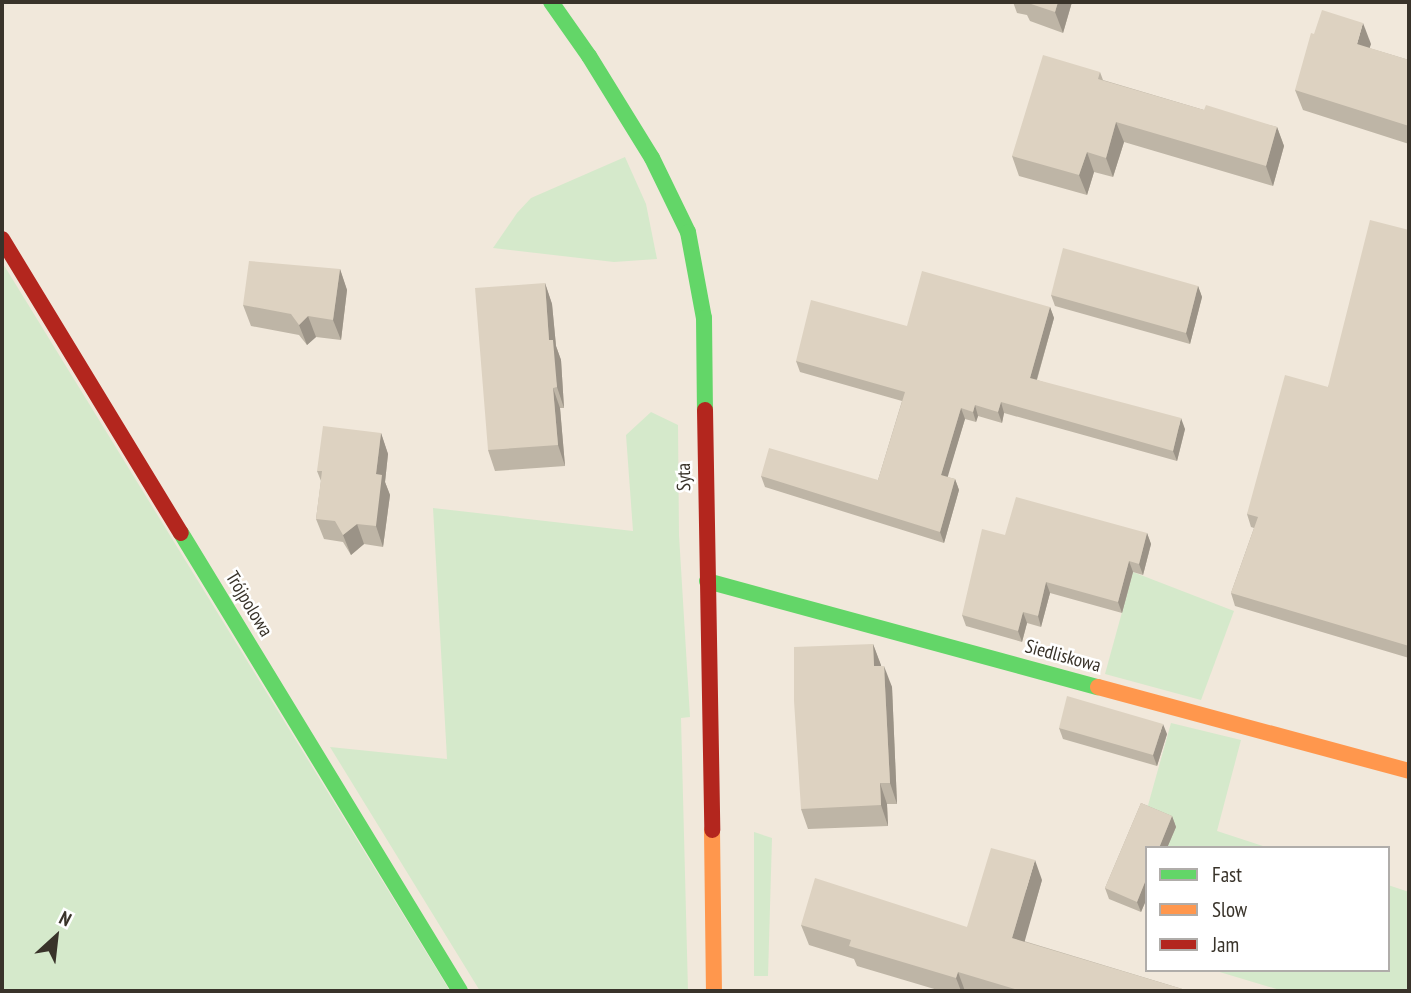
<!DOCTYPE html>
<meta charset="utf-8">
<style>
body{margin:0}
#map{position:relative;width:1411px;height:993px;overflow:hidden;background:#f1e8db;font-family:"PT Sans Narrow",sans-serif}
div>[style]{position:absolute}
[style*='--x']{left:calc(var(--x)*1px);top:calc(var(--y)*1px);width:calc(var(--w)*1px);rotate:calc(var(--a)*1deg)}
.green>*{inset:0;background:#d5e9cb}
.fast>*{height:16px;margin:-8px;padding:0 8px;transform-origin:8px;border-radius:8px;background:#63d668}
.slow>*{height:16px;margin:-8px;padding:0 8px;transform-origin:8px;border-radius:8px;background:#ff974d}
.jam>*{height:16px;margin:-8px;padding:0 8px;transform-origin:8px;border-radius:8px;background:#b3261e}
.wall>*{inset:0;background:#beb5a6}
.shaded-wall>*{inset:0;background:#9b9387}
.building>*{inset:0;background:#ddd2c1}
span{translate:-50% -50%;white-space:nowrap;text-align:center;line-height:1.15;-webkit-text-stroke:5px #fff;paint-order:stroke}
.street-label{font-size:19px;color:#39332a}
.frame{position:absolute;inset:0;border:4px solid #39332a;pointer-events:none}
.legend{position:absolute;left:1145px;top:846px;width:245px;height:126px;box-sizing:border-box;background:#fff;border:2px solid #b0adaa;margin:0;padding:9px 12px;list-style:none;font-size:21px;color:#39332a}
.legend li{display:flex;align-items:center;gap:14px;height:35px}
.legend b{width:35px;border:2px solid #b0adaa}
.north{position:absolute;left:21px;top:902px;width:70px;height:70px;-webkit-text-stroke:5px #fff;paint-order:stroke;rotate:27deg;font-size:19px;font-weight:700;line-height:28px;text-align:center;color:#39332a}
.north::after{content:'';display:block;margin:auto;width:24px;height:32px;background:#39332a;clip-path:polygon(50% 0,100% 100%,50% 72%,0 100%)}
</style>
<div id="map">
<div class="green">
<i style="clip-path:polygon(625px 157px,646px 204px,657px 259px,614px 262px,493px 248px,517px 213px,531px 198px)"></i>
<i style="clip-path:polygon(2px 262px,450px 991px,2px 991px)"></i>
<i style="clip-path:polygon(651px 412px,678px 425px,679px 535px,690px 717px,681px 718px,688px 991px,480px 991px,330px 747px,447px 759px,433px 508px,633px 531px,626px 435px)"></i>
<i style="clip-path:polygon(1133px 572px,1234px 611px,1201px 700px,1105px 674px)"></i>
<i style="clip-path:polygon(1171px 723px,1241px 740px,1217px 831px,1269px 848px,1167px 848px,1147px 809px)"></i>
<i style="clip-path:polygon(754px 832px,772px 838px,768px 976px,754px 976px)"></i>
<i style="clip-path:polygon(1388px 885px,1409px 892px,1409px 991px,1283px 991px,1213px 970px,1388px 970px)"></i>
</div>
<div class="fast">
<i style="--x:551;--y:2;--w:66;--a:54.9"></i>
<i style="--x:589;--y:56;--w:120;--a:58.3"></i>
<i style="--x:652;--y:158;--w:82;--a:64.1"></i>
<i style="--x:688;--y:232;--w:87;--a:79.5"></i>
<i style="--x:704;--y:318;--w:92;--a:89.4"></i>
<i style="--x:181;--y:533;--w:536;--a:58.65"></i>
<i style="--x:707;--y:581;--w:405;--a:15.2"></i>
</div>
<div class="slow">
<i style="--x:1098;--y:687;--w:322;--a:15.1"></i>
<i style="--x:712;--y:830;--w:161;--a:89.3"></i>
</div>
<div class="jam">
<i style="--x:2;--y:239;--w:344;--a:58.7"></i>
<i style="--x:705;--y:410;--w:420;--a:89"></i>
</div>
<div class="wall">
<i style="clip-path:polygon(1013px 2px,1072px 2px,1063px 33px,1030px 21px,1027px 15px,1017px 13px)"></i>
<i style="clip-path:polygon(1371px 44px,1369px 48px,1409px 60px,1409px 144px,1303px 110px,1295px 90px)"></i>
<i style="clip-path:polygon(1100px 72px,1103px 80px,1204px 110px,1277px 127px,1284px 146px,1273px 186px,1124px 142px,1113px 177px,1094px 172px,1087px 195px,1019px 176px,1012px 156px)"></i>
<i style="clip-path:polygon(1409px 230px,1409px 658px,1235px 606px,1231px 593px,1254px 528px,1251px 527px,1247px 514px,1328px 387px)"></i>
<i style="clip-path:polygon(340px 269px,347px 290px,341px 340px,316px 337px,307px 345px,299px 335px,251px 326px,243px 305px)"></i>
<i style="clip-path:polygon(545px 283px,552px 304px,556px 346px,561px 360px,564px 408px,560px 408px,565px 466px,495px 471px,488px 450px)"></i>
<i style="clip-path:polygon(1198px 286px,1202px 297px,1190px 344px,1055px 306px,1051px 295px)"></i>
<i style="clip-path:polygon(1050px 307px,1054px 318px,1037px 380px,1185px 429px,1177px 461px,1004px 413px,1002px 423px,978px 416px,976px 422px,965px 419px,947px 477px,955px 479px,959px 490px,944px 543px,765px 487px,761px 476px,878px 480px,902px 401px,800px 372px,796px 361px,907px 326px)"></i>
<i style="clip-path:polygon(381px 433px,388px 454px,385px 482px,390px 495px,383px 547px,364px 544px,351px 555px,343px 542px,324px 539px,316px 519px,321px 481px,317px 471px)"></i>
<i style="clip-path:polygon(1147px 533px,1151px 544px,1143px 575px,1133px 572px,1122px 613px,1050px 593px,1041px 627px,1027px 623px,1022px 642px,966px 626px,962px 615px,1005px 535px)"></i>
<i style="clip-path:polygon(873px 644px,881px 666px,892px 687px,897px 804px,887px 804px,888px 826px,808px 829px,801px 809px)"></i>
<i style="clip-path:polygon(1059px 728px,1167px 734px,1157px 766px,1063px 739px)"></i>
<i style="clip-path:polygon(1141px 803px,1172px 816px,1176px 827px,1167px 848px,1147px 848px,1147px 898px,1141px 912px,1109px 899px,1105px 888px)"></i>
<i style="clip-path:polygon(1042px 880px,1024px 941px,1189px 991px,941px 991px,857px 966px,854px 959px,809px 945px,801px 925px,967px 927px)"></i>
</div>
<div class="shaded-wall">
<i style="clip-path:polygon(1058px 2px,1072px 2px,1063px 33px,1055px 12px)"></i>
<i style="clip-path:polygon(1363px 23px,1371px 44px,1364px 65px,1357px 44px)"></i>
<i style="clip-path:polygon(1116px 122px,1124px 142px,1113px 177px,1106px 158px)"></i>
<i style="clip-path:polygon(1277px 127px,1284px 146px,1273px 186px,1266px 166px)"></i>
<i style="clip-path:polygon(1087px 152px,1094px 172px,1087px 195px,1079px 175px)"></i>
<i style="clip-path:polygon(340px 269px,347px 290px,341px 340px,333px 320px)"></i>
<i style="clip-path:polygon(545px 283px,552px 304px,556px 346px,561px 360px,564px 408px,557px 387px,549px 340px)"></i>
<i style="clip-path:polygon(1198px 286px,1202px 297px,1190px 344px,1186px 333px)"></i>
<i style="clip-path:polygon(1050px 307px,1054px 318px,1034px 389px,1030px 378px)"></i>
<i style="clip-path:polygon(308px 316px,316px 337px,307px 345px,299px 325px)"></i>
<i style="clip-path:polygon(553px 388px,560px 408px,565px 466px,558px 445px)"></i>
<i style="clip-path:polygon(1001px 402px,1004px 413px,1002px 423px,998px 412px)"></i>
<i style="clip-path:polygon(975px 405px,978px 416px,976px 422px,973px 412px)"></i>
<i style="clip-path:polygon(961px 408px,965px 419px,945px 486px,941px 475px)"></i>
<i style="clip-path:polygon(1181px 418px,1185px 429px,1177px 461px,1173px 451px)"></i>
<i style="clip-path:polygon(381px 433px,388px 454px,385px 482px,390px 495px,383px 547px,376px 526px,376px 474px)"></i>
<i style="clip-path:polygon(955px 479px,959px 490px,944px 543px,940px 532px)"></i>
<i style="clip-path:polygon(357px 524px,364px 544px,351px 555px,343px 535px)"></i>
<i style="clip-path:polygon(1147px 533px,1151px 544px,1143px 575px,1139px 564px)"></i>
<i style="clip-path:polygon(1129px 561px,1133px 572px,1122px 613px,1118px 602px)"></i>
<i style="clip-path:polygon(1046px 582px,1050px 593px,1041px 627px,1038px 616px)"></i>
<i style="clip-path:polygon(1023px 612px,1027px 623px,1022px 642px,1018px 631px)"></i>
<i style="clip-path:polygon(873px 644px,881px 665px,882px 687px,874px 666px)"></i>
<i style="clip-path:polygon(884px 666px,892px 687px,897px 804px,890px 783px)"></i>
<i style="clip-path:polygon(1163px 724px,1167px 734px,1157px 766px,1153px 755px)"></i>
<i style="clip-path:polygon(880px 783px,887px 804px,888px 826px,881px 805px)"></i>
<i style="clip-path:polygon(1172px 816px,1176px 827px,1167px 848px,1159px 848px)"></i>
<i style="clip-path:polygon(1035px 860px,1042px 880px,1020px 958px,1012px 938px)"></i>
<i style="clip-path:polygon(1147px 877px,1147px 898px,1141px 912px,1137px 902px)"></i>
<i style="clip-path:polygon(958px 972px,965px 991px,961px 991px,956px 978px)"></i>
</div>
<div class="building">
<i style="clip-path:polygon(1025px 2px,1058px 2px,1055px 12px)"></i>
<i style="clip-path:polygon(1322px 10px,1363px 23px,1357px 44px,1409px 60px,1409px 126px,1295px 90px,1311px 33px,1314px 34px)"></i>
<i style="clip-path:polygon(1043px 55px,1100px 72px,1098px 79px,1204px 110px,1206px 105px,1277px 127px,1266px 166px,1116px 122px,1106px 158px,1087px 152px,1079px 175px,1012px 156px)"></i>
<i style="clip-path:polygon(1370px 220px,1409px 230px,1409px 646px,1231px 593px,1258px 517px,1247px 514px,1285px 375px,1328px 387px)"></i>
<i style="clip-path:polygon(1063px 248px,1198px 286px,1186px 333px,1051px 295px)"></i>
<i style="clip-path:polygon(249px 261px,340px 269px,333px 320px,308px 316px,299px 325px,291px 314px,243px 305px)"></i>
<i style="clip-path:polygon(922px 271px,1050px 307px,1030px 378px,1181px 418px,1173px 451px,1001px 402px,998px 412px,975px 405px,973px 412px,961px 408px,941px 475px,955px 479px,940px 532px,761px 476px,769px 448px,878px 480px,905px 392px,796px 361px,811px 300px,907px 326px)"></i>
<i style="clip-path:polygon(545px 283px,549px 340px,553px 340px,557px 387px,553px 388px,558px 445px,488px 450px,475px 288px)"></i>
<i style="clip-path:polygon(323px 426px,381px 433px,376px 474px,382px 475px,376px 526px,357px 524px,343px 535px,335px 521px,316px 519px,322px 471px,317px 471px)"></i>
<i style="clip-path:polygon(1016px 497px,1147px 533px,1139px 564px,1129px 561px,1118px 602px,1046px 582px,1038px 616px,1023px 612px,1018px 631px,962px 615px,982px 529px,1005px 535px)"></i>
<i style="clip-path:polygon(873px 644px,874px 666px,884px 666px,890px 783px,880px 783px,881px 805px,801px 809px,794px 701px,794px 647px)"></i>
<i style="clip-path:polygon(1067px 696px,1163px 724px,1153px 755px,1059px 728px)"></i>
<i style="clip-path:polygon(1141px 803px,1172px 816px,1159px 848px,1147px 848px,1147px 877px,1137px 902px,1105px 888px)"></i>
<i style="clip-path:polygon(991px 848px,1035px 860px,1012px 938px,1189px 991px,1021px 991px,958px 972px,956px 978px,849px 946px,851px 940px,801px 925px,815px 878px,967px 927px)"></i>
</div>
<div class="street-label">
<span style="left:684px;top:477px;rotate:-91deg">Syta</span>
<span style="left:249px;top:604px;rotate:59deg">Trójpolowa</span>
<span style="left:1063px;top:656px;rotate:15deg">Siedliskowa</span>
</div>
<div class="frame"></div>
<ul class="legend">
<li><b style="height:9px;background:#63d668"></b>Fast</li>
<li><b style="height:9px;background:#ff974d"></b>Slow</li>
<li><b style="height:9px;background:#b3261e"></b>Jam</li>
</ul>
<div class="north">N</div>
</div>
